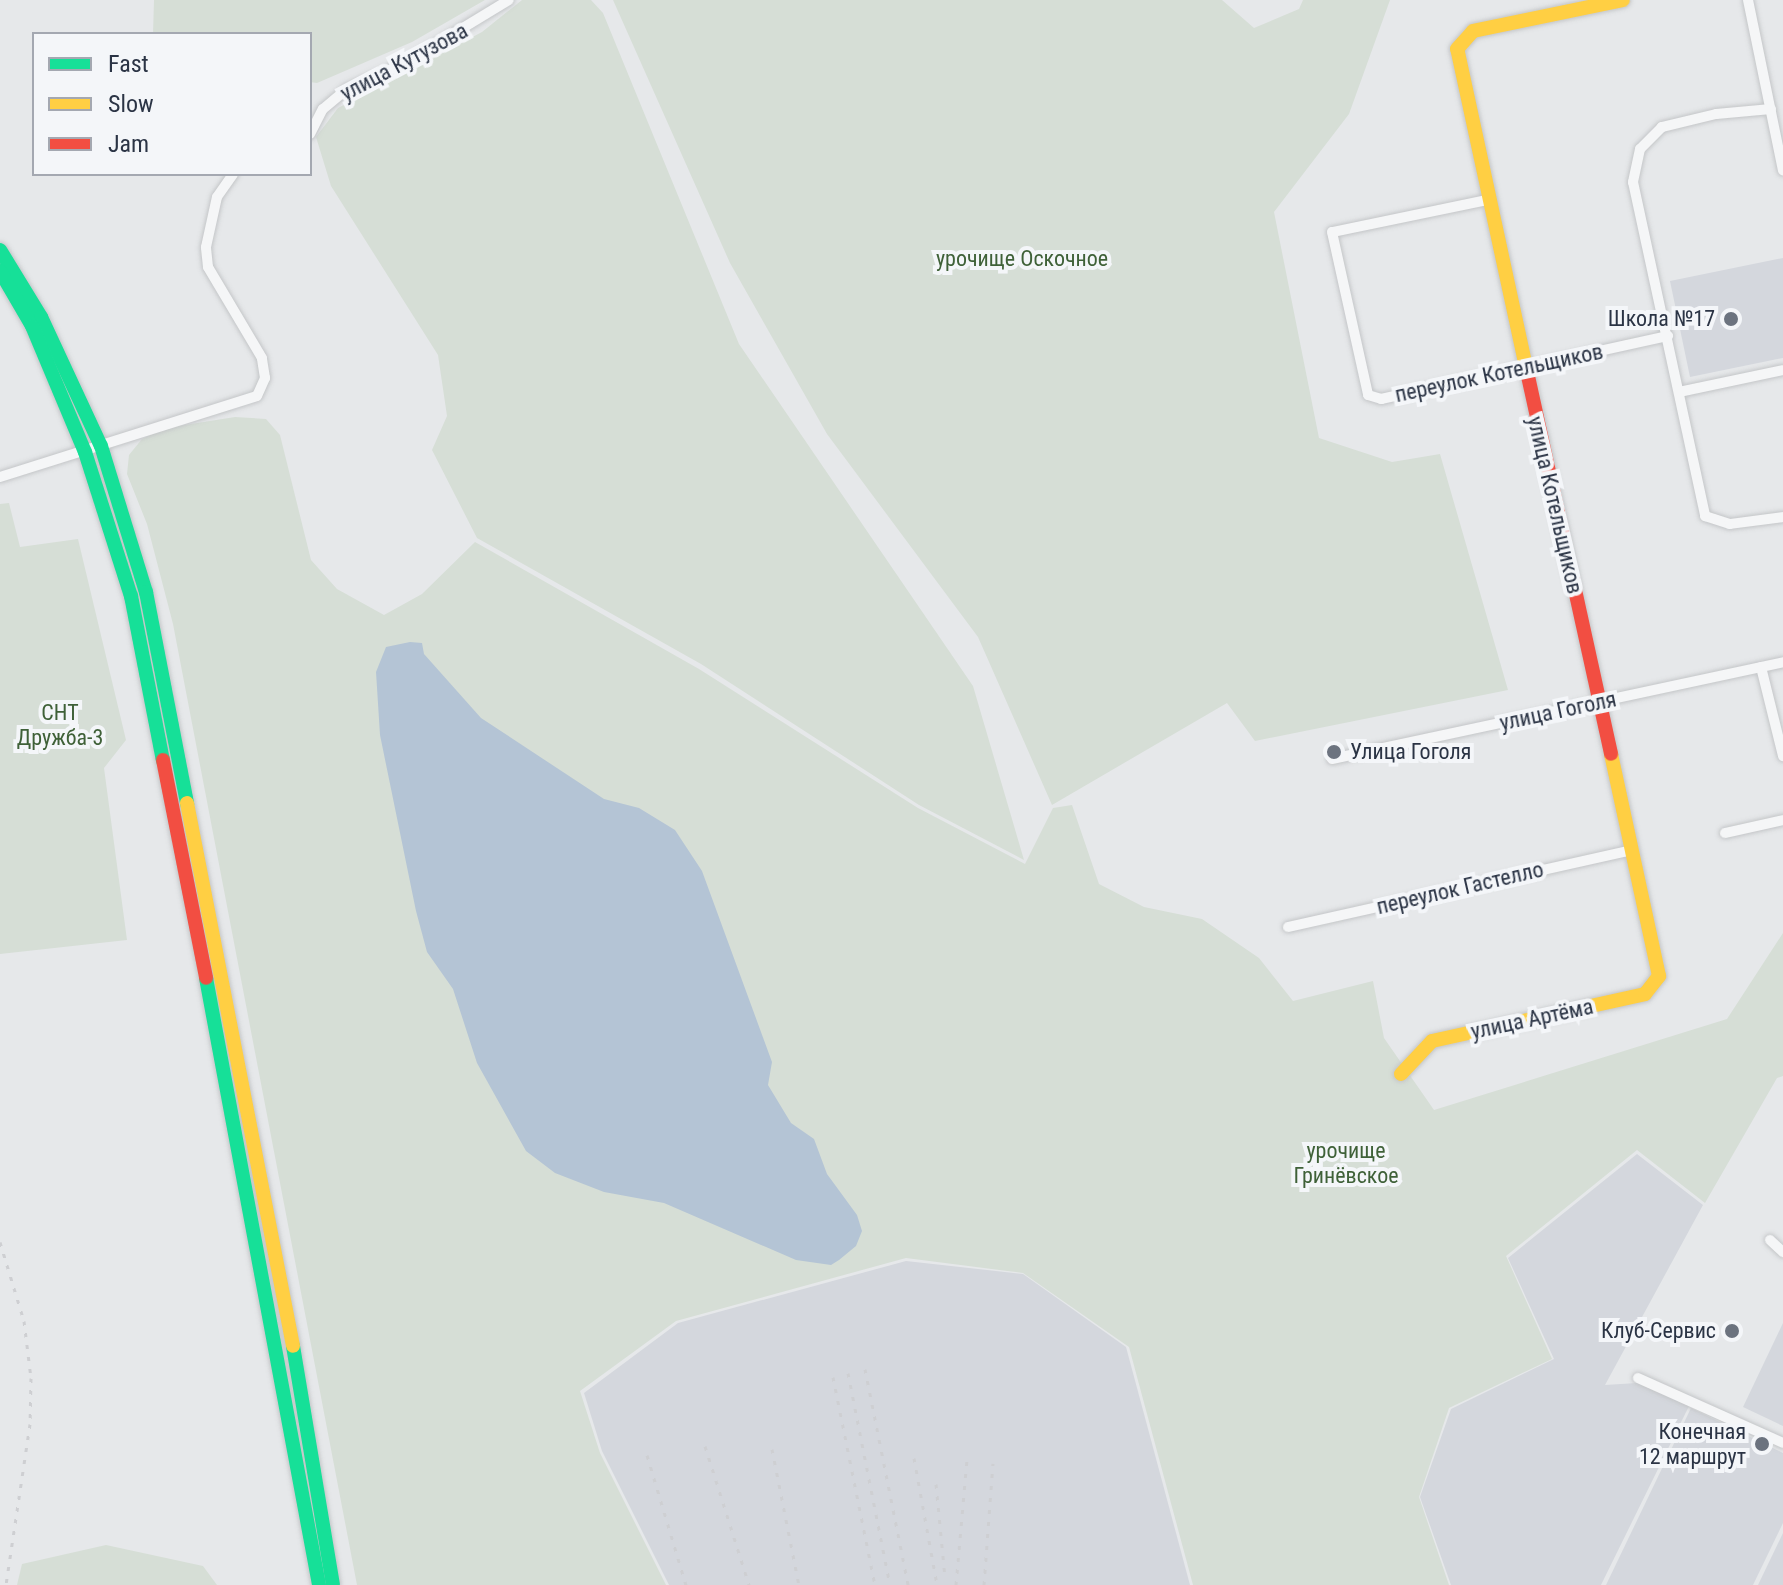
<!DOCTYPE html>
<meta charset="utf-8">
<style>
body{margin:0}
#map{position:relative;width:1783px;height:1585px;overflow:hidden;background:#e6e8ea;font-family:"Roboto Condensed",sans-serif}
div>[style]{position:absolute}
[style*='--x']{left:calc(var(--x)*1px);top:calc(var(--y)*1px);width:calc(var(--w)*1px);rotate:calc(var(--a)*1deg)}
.built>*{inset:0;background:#d4d7dd}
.green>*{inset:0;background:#d6ded6}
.water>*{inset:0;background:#b4c4d5}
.roads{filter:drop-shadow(0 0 2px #c4c6c8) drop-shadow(0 0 2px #c4c6c8)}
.street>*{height:10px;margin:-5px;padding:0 5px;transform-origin:5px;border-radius:5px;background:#f5f6f7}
.fast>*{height:14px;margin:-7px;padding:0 7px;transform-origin:7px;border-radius:7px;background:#16e098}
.slow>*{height:14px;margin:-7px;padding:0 7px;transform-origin:7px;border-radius:7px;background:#ffcf43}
.jam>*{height:14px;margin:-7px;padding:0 7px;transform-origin:7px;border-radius:7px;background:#f24e42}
.rail>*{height:3px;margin-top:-1.5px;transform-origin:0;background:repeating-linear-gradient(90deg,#cecfd2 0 4px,transparent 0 12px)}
.dots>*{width:22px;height:22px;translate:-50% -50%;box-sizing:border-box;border:4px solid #f4f6f9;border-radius:50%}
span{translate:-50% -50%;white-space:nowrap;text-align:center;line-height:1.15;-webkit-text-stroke:8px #f4f6f9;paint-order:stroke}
.street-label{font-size:22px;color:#2b3445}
.park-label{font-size:22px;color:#3f6138}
.poi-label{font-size:22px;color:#2b3445}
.right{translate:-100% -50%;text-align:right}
.left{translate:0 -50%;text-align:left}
.legend{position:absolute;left:32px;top:32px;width:280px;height:144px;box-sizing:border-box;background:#f4f6f9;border:2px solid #a4a8b1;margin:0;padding:10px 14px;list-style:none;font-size:24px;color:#2b3445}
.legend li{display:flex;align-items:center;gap:16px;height:40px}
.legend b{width:40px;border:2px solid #a4a8b1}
</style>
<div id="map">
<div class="built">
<i style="clip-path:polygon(1783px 258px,1783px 358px,1690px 377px,1670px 281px)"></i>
<i style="clip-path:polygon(1637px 1154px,1703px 1205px,1605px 1385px,1637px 1383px,1689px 1406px,1601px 1585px,1451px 1585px,1420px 1497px,1451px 1409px,1554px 1359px,1508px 1258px)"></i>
<i style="clip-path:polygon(906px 1261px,1023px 1274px,1126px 1347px,1190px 1585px,669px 1585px,602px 1451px,584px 1393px,678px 1323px)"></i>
<i style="clip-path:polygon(1783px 1323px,1783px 1426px,1743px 1407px)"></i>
<i style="clip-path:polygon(1691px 1408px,1783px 1453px,1783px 1523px,1753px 1585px,1606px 1585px)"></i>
<i style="clip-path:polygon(1783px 1533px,1783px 1585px,1758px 1585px)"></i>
</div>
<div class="green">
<i style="clip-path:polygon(154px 0,485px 0,412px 42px,317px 83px,310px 82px,310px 34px,153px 34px)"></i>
<i style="clip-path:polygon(522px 0,591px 0,603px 13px,739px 344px,973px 686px,1024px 860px,919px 805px,701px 664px,477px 538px,432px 450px,447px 416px,438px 355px,331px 186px,316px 137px,338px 108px,482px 32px)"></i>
<i style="clip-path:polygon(613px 0,1222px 0,1254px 28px,1299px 9px,1303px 0,1390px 0,1349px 114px,1274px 212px,1319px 438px,1392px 462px,1440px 454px,1508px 690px,1255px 741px,1227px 703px,1052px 805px,978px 637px,827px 434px,730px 263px)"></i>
<i style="clip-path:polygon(235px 417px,266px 419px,280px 435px,311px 560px,337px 589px,384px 615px,422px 594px,475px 542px,699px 669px,918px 808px,1025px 864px,1053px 808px,1072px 805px,1099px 884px,1144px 907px,1202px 919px,1259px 958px,1293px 1001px,1373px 981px,1384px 1038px,1434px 1110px,1727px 1019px,1783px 933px,1783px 1076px,1777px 1078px,1705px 1203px,1637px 1150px,1506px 1256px,1552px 1359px,1449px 1408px,1419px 1497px,1449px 1585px,1193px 1585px,1129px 1347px,1023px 1273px,906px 1258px,676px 1321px,580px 1391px,600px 1453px,666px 1585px,357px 1585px,173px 624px,147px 524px,127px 474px,129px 455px,142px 439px,166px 428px)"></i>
<i style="clip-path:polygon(9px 503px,20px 547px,78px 539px,126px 740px,104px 768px,127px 940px,0 954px,0 504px)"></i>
<i style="clip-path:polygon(106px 1545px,203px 1566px,217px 1585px,17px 1585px,22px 1564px)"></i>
</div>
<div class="water">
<i style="clip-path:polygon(410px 642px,422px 643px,424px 654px,481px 718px,604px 799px,639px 808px,675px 830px,702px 871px,772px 1062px,768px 1085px,791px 1123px,814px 1139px,827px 1174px,857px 1215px,862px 1231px,856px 1246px,839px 1260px,831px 1265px,796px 1260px,664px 1203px,604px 1192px,555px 1173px,526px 1151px,477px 1063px,453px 989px,427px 952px,416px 911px,380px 735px,376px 672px,386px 647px)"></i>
</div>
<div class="roads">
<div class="street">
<i style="--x:1748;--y:0;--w:174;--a:78.4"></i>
<i style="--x:1771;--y:109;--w:55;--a:174.8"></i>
<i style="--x:1716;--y:114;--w:56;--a:166.5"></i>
<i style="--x:1662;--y:127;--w:31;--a:135"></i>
<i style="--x:1640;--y:149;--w:34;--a:102"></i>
<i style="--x:1633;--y:182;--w:342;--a:77.8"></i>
<i style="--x:1705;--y:516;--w:26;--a:18"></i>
<i style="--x:1730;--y:524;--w:53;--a:-7.5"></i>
<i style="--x:310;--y:134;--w:28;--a:-63"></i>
<i style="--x:323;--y:109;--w:31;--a:-40"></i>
<i style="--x:347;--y:89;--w:66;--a:-24.2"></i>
<i style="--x:407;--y:62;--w:119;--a:-31.3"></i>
<i style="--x:1487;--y:200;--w:158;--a:168.3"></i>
<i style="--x:1332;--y:232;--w:167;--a:77.5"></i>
<i style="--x:1368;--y:395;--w:14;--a:17"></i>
<i style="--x:1381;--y:399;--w:294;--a:-12.4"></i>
<i style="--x:1679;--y:392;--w:106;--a:-11.9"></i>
<i style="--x:0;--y:477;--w:269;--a:-17.5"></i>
<i style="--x:257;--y:396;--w:20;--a:-66"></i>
<i style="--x:265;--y:378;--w:20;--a:-99"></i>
<i style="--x:262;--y:358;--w:106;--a:-120.7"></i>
<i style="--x:208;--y:267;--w:20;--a:-96"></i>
<i style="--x:206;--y:247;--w:51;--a:-77.6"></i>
<i style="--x:217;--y:197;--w:28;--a:-55"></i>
<i style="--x:1761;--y:667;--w:92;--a:76.1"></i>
<i style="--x:1332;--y:759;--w:461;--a:-12.1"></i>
<i style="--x:1725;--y:833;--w:59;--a:-12.6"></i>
<i style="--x:1288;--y:927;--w:353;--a:-12.6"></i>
<i style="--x:1770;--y:1240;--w:18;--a:43"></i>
<i style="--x:1638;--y:1378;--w:159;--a:24.1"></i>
</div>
<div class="fast">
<i style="--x:0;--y:250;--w:79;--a:58.5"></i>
<i style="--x:41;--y:317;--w:142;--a:65.1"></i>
<i style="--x:101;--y:446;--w:153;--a:72.9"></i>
<i style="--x:146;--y:592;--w:215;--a:79"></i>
<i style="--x:0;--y:271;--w:64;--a:59.8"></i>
<i style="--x:32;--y:326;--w:137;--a:67.2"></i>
<i style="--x:85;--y:452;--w:151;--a:72.3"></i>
<i style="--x:131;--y:596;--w:167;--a:79"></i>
<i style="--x:206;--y:978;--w:617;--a:79.45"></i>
<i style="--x:293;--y:1346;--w:242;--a:80.5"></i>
</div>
<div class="slow">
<i style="--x:1526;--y:367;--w:325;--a:-102.2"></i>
<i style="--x:1457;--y:49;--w:24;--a:-48"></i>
<i style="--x:1473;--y:31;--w:153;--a:-11.7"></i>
<i style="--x:187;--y:803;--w:553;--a:78.95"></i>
<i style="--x:1401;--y:1074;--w:45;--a:-46.8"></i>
<i style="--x:1432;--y:1041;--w:218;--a:-12.4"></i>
<i style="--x:1645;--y:994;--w:23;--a:-52"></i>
<i style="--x:1659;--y:976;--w:227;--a:-102.2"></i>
</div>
<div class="jam">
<i style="--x:1526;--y:367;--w:396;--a:77.6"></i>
<i style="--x:163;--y:760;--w:222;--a:78.8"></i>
</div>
</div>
<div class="rail">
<i style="--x:0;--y:1242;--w:83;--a:73.1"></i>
<i style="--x:24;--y:1321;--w:57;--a:83"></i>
<i style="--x:31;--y:1378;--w:46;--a:91.2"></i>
<i style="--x:30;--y:1424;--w:163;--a:98.5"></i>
<i style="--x:865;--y:1369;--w:220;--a:78.7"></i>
<i style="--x:848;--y:1373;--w:216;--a:78.8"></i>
<i style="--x:833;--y:1377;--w:212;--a:78.6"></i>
<i style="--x:705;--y:1446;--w:146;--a:72.4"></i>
<i style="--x:772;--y:1449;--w:139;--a:78.8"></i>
<i style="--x:647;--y:1455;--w:136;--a:73.3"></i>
<i style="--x:914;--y:1458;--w:129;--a:79.7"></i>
<i style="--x:936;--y:1484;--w:93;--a:84.5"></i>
<i style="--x:956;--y:1585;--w:125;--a:-85"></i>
<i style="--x:984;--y:1585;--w:122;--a:-85.8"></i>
</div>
<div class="dots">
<i style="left:1731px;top:319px;background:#6c737f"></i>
<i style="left:1334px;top:752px;background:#6c737f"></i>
<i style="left:1732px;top:1331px;background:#6c737f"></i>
<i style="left:1762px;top:1444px;background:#6c737f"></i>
</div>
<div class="street-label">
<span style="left:404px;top:62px;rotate:-28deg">улица Кутузова</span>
<span style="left:1499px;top:373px;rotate:-12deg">переулок Котельщиков</span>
<span style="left:1555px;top:505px;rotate:77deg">улица Котельщиков</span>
<span style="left:1558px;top:711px;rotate:-12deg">улица Гоголя</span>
<span style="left:1460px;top:888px;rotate:-13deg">переулок Гастелло</span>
<span style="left:1532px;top:1019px;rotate:-12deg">улица Артёма</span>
</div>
<div class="park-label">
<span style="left:1022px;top:259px">урочище Оскочное</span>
<span style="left:60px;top:725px">СНТ<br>Дружба-3</span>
<span style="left:1346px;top:1163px">урочище<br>Гринёвское</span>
</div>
<div class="poi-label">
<span class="right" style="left:1715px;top:319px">Школа №17</span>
<span class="left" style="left:1350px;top:752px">Улица Гоголя</span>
<span class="right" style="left:1716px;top:1331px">Клуб-Сервис</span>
<span class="right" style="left:1746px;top:1444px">Конечная<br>12 маршрут</span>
</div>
<ul class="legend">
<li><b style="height:10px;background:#16e098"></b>Fast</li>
<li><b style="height:10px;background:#ffcf43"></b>Slow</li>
<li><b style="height:10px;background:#f24e42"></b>Jam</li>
</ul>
</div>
